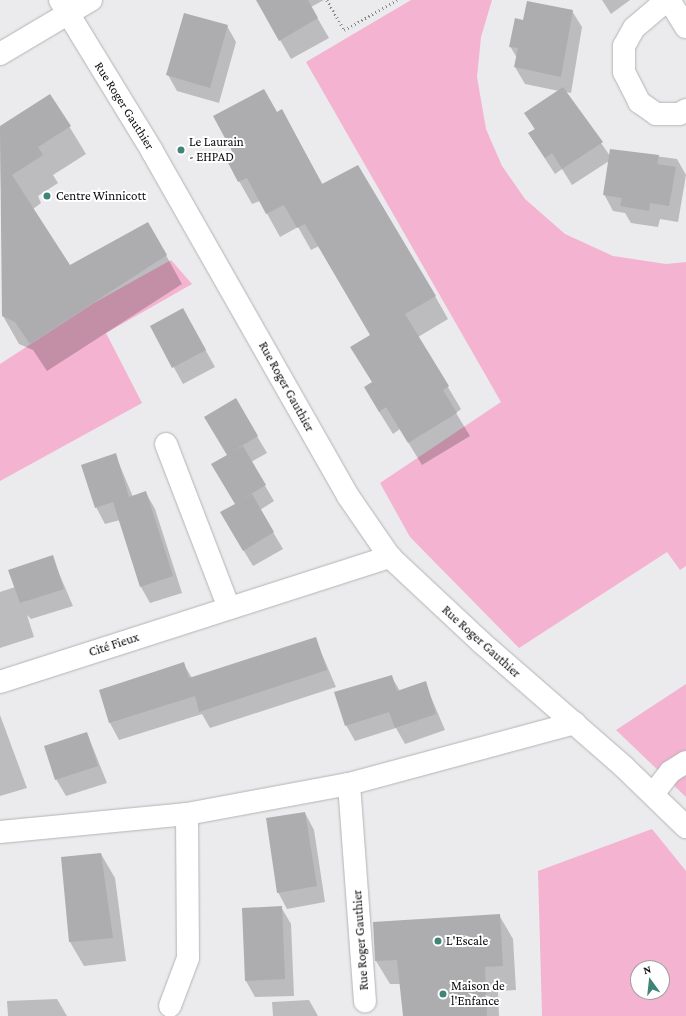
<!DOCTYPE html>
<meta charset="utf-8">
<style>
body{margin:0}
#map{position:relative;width:686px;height:1016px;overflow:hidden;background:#ebeaed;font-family:"Crimson Pro",serif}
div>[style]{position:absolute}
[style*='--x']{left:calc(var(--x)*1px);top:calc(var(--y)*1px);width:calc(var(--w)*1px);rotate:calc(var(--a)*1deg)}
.green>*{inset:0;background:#f4b3d1}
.shadow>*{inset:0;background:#0003}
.building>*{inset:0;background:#adadb0}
.path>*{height:2.5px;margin-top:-1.25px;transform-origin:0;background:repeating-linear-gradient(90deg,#888789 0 1px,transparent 0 4px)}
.roads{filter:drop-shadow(0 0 1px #b4b3b6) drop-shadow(0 0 1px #b4b3b6)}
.minor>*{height:22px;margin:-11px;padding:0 11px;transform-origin:11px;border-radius:11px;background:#fff}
.dots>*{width:11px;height:11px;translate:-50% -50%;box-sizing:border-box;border:2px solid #fff;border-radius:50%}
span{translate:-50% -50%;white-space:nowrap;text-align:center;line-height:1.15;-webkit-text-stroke:4px #fff;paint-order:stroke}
.street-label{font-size:13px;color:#0c0c0d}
.poi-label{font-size:13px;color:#0c0c0d}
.left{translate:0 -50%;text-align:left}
.north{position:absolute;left:630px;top:960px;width:40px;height:40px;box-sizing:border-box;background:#fff;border:1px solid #9e9e9e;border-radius:50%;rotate:345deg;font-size:11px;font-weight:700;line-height:16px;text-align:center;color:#0c0c0d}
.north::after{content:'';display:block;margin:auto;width:14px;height:18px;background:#408477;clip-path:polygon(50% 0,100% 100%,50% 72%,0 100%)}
</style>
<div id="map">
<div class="green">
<i style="clip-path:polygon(411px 0,492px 0,481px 37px,477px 77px,486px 129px,502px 166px,525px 199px,565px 234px,613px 256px,666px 264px,686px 262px,686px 566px,680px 570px,667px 552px,519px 648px,410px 537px,380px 483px,501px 402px,306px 62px)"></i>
<i style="clip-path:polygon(171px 260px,192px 284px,106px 333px,142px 403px,0 481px,0 364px,94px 303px)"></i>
<i style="clip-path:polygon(686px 684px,686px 797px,616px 730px)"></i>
<i style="clip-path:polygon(evenodd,652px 829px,686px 871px,686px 1016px,542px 1016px,538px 871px,652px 829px,638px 968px,662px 968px,662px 992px,638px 992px,638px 968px)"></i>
</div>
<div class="shadow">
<i style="clip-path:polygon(257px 0,324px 0,311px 7px,329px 38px,291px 59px)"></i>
<i style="clip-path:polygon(602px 0,630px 0,611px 14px)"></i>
<i style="clip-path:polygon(572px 11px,582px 27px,571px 93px,566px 92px,610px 156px,611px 150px,677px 159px,686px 175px,678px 222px,660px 219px,658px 227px,631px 223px,625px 213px,613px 211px,604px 194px,609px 161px,572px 185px,562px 169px,555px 174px,529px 134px,535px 130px,526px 113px,559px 91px,525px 84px,515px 67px,517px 58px,510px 46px,524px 21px)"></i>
<i style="clip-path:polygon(227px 26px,236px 42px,219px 103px,177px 91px,168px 75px)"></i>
<i style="clip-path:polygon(50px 95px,86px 154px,53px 175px,58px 183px,38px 196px,41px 203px,33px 209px,69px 266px,148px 223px,182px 284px,47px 371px,33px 350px,19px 344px,3px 316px,0 128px)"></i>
<i style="clip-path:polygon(282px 111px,323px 185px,435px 296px,448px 319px,418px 337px,461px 409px,456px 413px,470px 436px,422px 465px,400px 429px,393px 434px,378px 410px,371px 335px,319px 246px,311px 250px,298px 227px,280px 237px,260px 201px,252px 204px,226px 158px)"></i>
<i style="clip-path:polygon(151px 326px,192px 326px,215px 367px,183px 384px)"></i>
<i style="clip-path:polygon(235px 399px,267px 453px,251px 462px,274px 501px,260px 510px,283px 549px,253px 566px,221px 513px,236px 504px,228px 455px)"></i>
<i style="clip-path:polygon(115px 454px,133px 497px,146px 493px,155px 509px,182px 593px,150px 603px,141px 587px,120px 520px,105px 524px,96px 507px)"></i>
<i style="clip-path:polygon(52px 557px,73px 606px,31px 619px,27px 615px,34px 637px,0 648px,0 592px,15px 587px)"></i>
<i style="clip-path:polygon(315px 638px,336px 687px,210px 728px,202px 714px,119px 740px,110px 723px,100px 690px,183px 663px,192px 678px)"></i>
<i style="clip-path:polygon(391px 676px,400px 691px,425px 683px,445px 730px,405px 744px,396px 728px,355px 741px,346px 725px)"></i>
<i style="clip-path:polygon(0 715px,27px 788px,0 796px)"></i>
<i style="clip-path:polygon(87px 733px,107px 783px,66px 796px,56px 779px)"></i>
<i style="clip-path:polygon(305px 813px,314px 830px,325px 902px,287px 909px,278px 892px)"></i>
<i style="clip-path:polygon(101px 854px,115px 878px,126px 961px,84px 966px,70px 942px,62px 858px)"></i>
<i style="clip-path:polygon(281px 907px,291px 924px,294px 996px,255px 997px,246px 981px)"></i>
<i style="clip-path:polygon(499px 915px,513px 939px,516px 990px,498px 991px,499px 1016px,404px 1016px,401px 984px,390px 984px,376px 961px)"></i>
<i style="clip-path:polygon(57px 999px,67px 1016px,8px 1016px,7px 1001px)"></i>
<i style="clip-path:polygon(309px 1000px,318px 1016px,273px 1016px,272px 1002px)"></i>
</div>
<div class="building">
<i style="clip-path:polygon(256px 0,308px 0,318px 18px,279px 41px)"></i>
<i style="clip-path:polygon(527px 1px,573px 10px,561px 77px,514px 67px,518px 48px,509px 47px,515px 18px,523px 20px)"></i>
<i style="clip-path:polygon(184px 13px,228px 25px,210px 88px,166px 75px)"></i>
<i style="clip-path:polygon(563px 87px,603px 142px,562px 169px,552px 153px,545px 158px,528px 133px,535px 129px,524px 113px)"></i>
<i style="clip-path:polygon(264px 89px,277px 112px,282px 109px,322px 184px,358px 165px,436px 296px,405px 314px,449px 386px,443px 390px,457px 413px,408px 443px,386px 407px,379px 412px,364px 387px,372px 382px,350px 347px,370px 335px,305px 224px,297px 228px,284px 205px,266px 214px,247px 178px,238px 182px,225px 157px,233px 153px,213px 116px)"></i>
<i style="clip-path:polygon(50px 94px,71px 126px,38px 147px,43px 155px,12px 175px,70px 265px,148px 222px,167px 255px,30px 344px,15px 322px,2px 316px,0 126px)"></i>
<i style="clip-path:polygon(610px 149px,659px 155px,657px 164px,676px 167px,669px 206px,650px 203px,649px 211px,620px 206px,622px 198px,603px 195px)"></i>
<i style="clip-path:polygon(183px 308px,206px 350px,172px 368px,150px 326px)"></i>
<i style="clip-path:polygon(236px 398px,258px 436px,233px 451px,243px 446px,266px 485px,241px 500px,252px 494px,274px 532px,243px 551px,220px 512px,235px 504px,211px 464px,227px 455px,204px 417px)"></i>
<i style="clip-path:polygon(116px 453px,129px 497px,146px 491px,173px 576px,140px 587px,113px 502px,95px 508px,81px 465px)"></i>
<i style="clip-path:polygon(53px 555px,64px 589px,20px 603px,8px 570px)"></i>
<i style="clip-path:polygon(316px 637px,327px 670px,199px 712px,195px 696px,109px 723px,99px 690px,184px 662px,189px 678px)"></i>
<i style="clip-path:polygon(392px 675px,397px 691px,426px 681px,436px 714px,395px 728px,389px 712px,345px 726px,334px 692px)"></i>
<i style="clip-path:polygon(87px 732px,98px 766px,55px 780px,44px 746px)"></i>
<i style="clip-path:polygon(305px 812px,317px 886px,277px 893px,266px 818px)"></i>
<i style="clip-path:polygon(101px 853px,113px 938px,69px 942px,61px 857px)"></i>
<i style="clip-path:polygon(282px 906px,285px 979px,245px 981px,242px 908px)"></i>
<i style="clip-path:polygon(500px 914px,503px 966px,485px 967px,487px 1016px,403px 1016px,397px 960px,375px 961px,373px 922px)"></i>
</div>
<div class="path">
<i style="--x:327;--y:0;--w:34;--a:60"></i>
<i style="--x:344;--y:30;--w:61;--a:-29.5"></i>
</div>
<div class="roads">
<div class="minor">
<i style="--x:60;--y:0;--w:177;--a:58.6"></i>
<i style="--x:152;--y:151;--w:397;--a:60.4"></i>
<i style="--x:348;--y:496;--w:74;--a:55.5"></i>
<i style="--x:390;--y:557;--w:126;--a:43.1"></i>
<i style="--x:482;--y:643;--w:187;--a:41.1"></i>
<i style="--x:623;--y:766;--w:88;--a:44.1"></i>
<i style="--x:667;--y:0;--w:43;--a:139.7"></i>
<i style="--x:634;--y:28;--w:21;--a:119"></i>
<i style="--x:624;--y:46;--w:26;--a:90"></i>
<i style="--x:624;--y:72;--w:34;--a:63"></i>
<i style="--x:639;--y:102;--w:21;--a:35"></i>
<i style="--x:656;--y:114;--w:23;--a:0"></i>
<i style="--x:679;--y:114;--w:8;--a:-30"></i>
<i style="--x:669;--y:0;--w:32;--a:58"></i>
<i style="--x:0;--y:54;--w:106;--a:-30.7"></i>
<i style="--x:166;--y:444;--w:176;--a:69"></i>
<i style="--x:0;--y:682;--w:410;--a:-17.8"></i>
<i style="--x:349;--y:784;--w:218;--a:85.8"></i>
<i style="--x:653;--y:794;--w:28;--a:-52"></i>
<i style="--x:670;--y:772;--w:19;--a:-32"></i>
<i style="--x:0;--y:832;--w:188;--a:-5.5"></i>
<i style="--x:187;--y:814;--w:165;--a:-10.5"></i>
<i style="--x:349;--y:784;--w:234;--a:-15.1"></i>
<i style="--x:170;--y:1006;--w:51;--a:-69.4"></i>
<i style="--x:188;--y:958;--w:144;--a:-90.4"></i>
</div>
</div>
<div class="dots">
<i style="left:181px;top:150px;background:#408477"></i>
<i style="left:47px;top:196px;background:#408477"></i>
<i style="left:438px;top:941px;background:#408477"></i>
<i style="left:443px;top:994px;background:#408477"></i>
</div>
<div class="street-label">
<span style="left:124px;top:106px;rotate:58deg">Rue Roger Gauthier</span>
<span style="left:286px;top:387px;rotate:61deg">Rue Roger Gauthier</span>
<span style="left:481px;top:642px;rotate:42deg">Rue Roger Gauthier</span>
<span style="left:114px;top:645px;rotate:-18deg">Cité Fieux</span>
<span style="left:361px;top:940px;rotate:-94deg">Rue Roger Gauthier</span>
</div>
<div class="poi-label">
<span class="left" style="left:189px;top:150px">Le Laurain<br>- EHPAD</span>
<span class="left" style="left:56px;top:196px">Centre Winnicott</span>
<span class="left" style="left:446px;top:941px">L'Escale</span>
<span class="left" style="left:451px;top:994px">Maison de<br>l'Enfance</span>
</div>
<div class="north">N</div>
</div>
